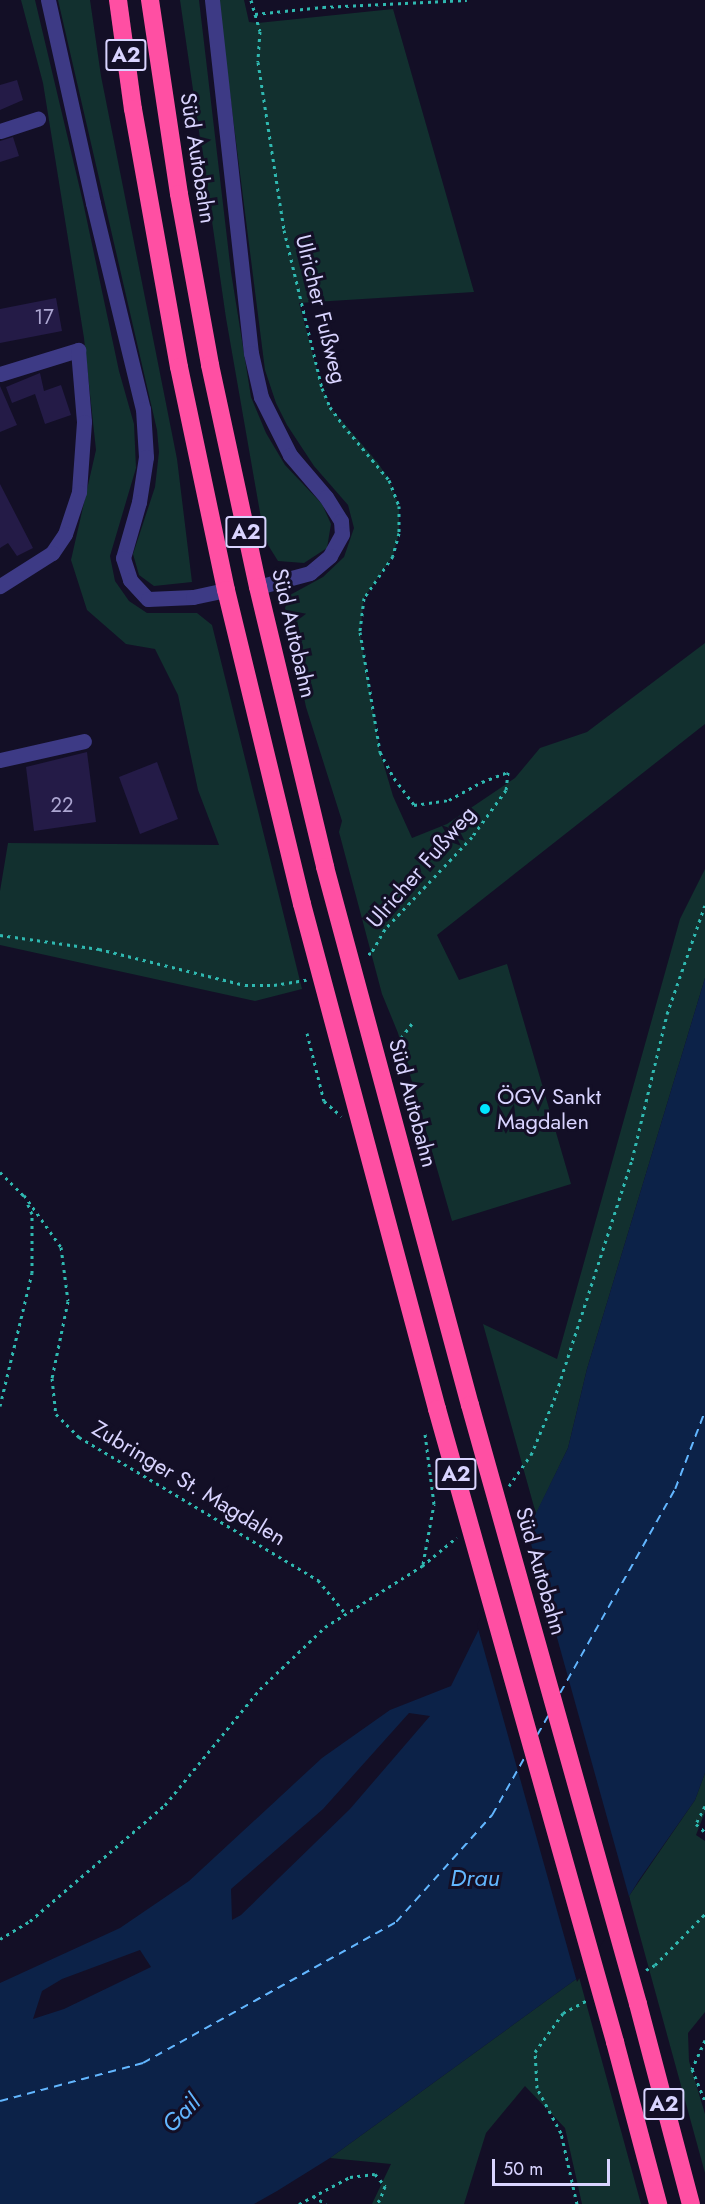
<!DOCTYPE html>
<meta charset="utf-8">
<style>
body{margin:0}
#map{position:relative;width:705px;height:2204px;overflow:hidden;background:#130f26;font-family:Jost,sans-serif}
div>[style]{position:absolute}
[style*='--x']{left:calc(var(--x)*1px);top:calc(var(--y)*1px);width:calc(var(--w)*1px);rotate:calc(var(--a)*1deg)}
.green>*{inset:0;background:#12302f}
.water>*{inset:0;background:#0c2248}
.pier>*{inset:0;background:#130f26}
.ferry>*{height:1.5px;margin-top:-0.75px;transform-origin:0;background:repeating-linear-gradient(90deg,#62b6ff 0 8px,transparent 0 14px)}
.building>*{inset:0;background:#241b47}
.path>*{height:3px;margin-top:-1.5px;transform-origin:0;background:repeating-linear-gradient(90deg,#2fb8b0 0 3px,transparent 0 7.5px)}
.minor>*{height:15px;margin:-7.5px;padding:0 7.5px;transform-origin:7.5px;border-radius:7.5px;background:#3d3a85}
.highway>*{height:18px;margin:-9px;padding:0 9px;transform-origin:9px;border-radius:9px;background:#ff4fa3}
.highway-bridge>*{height:18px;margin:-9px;padding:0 9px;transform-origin:9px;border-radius:9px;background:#ff4fa3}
.dots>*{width:16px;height:16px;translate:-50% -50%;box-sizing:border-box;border:3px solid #130f26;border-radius:50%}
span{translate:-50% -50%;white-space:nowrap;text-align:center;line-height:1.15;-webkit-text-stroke:6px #130f26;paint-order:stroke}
.number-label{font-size:20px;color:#aca6d1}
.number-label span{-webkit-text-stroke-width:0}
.shield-label span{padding:2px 4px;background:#130f26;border:2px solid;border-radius:4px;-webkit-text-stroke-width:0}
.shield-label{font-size:21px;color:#d9d4ff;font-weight:700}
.street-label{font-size:22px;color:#d9d4ff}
.poi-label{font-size:22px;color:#d9d4ff}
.left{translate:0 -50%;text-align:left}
.water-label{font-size:24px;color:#62b6ff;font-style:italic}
.scale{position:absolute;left:492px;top:2159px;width:118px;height:27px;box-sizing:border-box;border:3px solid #d9d4ff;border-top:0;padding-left:8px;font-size:18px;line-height:21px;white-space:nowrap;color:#d9d4ff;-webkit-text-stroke:4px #130f26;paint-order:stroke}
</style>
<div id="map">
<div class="green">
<i style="clip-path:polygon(21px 0,35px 0,83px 202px,119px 371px,134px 424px,136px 468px,110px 556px,115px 581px,129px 601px,147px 613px,197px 613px,212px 625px,302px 989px,255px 1001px,0 945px,0 891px,8px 843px,219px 845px,198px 790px,178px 695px,155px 649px,126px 644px,87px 610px,71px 560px,96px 450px,84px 338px,43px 83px)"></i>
<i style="clip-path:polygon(58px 0,90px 0,101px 76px,177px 459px,192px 582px,154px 586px,139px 575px,133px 554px,155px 487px,159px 452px,157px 430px)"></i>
<i style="clip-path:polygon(180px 0,199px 0,231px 272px,251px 397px,266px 433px,285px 465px,322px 504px,331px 524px,327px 548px,304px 563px,278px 561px,268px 545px,262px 524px,226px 318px)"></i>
<i style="clip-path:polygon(218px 0,244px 0,249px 22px,258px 23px,393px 9px,474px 292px,299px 303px,322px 388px,330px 407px,378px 463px,389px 480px,399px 506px,399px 533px,393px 556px,364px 598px,360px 632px,380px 752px,393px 796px,412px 838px,447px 824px,515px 778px,540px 748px,587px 732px,705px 643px,705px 724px,437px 935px,459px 980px,507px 964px,571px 1184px,452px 1221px,398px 1033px,382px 994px,339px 832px,342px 821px,306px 707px,285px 608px,290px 595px,323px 577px,344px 557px,354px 528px,348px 505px,314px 466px,287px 425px,276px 403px,265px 370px)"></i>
<i style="clip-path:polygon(705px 869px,705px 978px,587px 1369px,568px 1448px,536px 1514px,483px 1324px,557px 1359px,680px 919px)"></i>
<i style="clip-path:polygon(705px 1773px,705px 1812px,696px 1835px,705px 1841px,705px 2012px,688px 2033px,689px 2061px,705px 2114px,705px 2173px,629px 1896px,695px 1800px)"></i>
<i style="clip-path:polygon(579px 1977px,641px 2204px,582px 2204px,565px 2128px,525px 2086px,486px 2133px,464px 2204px,372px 2204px,391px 2164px,330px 2158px)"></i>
</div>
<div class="water">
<i style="clip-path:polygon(evenodd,705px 978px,705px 1773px,695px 1800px,639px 1880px,579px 1977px,330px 2158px,277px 2191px,254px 2204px,0 2204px,0 1983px,120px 1928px,189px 1881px,322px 1758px,390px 1710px,451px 1686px,568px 1448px,587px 1369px,705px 978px,409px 1713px,430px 1716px,350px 1809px,241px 1915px,232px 1920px,231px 1889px,323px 1809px,409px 1713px,705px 978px,140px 1950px,151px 1967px,64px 2009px,33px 2019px,42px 1991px,62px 1979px,140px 1950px)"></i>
</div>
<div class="pier">
<i style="clip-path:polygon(526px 1526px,630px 1900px,577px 1982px,477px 1625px)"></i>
</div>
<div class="ferry">
<i style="--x:560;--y:1693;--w:234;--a:-60.6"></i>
<i style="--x:675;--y:1489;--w:84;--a:-69"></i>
<i style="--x:537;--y:1735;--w:22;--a:-60"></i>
<i style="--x:0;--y:2101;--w:148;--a:-14.9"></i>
<i style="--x:143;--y:2063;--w:290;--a:-29.1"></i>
<i style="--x:396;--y:1922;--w:144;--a:-48.1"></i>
<i style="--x:492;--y:1815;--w:69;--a:-60.5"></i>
</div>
<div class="building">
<i style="clip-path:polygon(17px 80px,23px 100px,0 110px,0 85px)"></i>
<i style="clip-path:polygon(13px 137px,19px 156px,0 162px,0 141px)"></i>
<i style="clip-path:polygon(56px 298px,62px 331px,0 343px,0 309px)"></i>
<i style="clip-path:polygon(40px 373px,44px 391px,61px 385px,71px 415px,45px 424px,35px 394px,12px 403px,6px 387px)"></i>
<i style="clip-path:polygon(0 386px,17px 425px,0 432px)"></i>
<i style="clip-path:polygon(0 484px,33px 548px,17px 556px,8px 543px,0 548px)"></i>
<i style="clip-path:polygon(87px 752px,96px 822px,34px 831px,26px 767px)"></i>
<i style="clip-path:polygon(157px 762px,178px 819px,140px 834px,119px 777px)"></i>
</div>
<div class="path">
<i style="--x:251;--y:0;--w:32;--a:74"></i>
<i style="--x:260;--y:31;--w:31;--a:94"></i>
<i style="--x:258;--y:62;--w:170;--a:81.2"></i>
<i style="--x:284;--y:230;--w:163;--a:76.5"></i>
<i style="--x:322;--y:388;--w:21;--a:67"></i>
<i style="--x:330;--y:407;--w:22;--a:54"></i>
<i style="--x:343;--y:425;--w:72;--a:50.1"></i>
<i style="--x:389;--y:480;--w:28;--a:69"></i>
<i style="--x:399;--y:506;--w:27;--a:90"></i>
<i style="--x:399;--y:533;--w:24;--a:105"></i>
<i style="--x:393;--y:556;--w:51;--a:124.6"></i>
<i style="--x:364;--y:598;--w:34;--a:97"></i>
<i style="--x:360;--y:632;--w:122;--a:80.5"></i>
<i style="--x:380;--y:752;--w:30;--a:62"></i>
<i style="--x:394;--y:778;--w:34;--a:53"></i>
<i style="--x:414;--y:805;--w:35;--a:-8"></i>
<i style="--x:449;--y:800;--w:38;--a:-29"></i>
<i style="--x:482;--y:782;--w:28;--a:-21"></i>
<i style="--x:508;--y:772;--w:18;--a:96"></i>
<i style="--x:506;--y:790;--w:58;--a:125.9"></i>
<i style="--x:472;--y:837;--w:127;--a:133.4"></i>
<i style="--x:385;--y:929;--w:28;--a:120"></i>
<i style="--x:371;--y:953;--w:5;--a:158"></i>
<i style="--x:255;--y:14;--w:68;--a:-5.9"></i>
<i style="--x:323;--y:7;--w:144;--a:-2.8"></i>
<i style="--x:0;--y:935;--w:100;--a:8"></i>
<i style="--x:99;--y:949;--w:150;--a:13.9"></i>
<i style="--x:245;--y:985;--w:29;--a:0"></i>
<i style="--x:274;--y:985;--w:33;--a:-9"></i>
<i style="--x:307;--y:1033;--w:70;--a:76"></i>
<i style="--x:324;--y:1101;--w:23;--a:41"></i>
<i style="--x:392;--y:1050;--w:36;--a:-53"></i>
<i style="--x:0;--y:1172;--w:34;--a:45"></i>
<i style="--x:24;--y:1195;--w:64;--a:54.6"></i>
<i style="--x:61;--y:1247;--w:54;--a:82.6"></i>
<i style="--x:68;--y:1301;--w:79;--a:101.7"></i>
<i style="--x:52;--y:1378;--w:36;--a:84"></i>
<i style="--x:56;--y:1414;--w:33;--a:45"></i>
<i style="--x:79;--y:1437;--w:279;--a:30.9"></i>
<i style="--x:318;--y:1580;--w:43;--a:50.7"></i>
<i style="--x:0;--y:1406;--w:137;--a:-76.5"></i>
<i style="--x:32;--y:1273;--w:59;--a:-90"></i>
<i style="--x:32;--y:1214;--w:13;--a:-113"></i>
<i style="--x:509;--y:1486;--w:38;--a:-55"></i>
<i style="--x:531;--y:1455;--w:60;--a:-67.3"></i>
<i style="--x:554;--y:1400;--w:252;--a:-72"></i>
<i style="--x:632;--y:1160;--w:150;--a:-76.5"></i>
<i style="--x:667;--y:1014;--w:115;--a:-70.8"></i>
<i style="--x:423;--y:1564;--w:61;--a:-79.6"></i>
<i style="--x:434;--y:1504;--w:71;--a:-97.3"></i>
<i style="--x:705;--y:1806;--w:20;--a:117"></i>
<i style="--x:696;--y:1824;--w:12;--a:42"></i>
<i style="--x:0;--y:1939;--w:35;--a:-31"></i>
<i style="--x:30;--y:1921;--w:178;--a:-40.7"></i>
<i style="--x:165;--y:1805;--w:150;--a:-50.7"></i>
<i style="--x:260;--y:1689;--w:90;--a:-43.6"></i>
<i style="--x:325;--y:1627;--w:115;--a:-32.2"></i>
<i style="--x:422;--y:1566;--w:45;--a:-39.6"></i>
<i style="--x:646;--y:1970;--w:10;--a:-29"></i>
<i style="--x:655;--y:1965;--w:71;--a:-45.6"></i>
<i style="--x:705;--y:2040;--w:32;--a:114"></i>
<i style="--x:692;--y:2069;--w:35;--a:68"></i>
<i style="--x:313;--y:2196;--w:15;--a:32"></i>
<i style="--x:299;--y:2204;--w:58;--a:-27.9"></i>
<i style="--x:350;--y:2177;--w:25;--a:-7"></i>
<i style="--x:375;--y:2174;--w:16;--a:50"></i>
<i style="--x:385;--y:2186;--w:15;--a:110"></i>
<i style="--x:380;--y:2200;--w:6;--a:141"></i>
<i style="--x:577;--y:2204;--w:73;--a:-102.7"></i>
<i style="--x:561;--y:2133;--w:51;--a:-118.1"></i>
<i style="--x:537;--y:2088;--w:36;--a:-93"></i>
<i style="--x:535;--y:2052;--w:48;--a:-54.3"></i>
<i style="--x:563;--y:2013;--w:27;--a:-28"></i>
</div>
<div class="minor">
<i style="--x:48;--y:0;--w:208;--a:77.5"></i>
<i style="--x:93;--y:203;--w:212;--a:76.4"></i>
<i style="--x:143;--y:409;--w:48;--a:86.4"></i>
<i style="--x:146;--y:457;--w:46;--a:98.8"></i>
<i style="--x:139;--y:502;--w:58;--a:105.9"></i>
<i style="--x:123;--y:558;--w:23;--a:72"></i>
<i style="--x:130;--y:580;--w:26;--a:47"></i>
<i style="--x:148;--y:599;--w:45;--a:-2.5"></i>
<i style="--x:193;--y:597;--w:34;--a:-12"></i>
<i style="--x:212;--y:0;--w:355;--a:83.7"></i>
<i style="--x:251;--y:353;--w:45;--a:77.2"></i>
<i style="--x:261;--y:397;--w:65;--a:63.4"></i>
<i style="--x:290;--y:455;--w:55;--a:49.4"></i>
<i style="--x:326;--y:497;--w:28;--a:58"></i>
<i style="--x:341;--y:521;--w:13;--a:86"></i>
<i style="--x:342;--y:534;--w:25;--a:119"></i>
<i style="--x:330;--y:556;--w:26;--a:140"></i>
<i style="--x:310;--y:573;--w:54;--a:164.9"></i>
<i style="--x:0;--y:131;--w:40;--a:-18"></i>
<i style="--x:0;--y:374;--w:82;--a:-17.1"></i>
<i style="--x:78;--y:350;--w:72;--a:85.2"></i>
<i style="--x:84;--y:422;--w:70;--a:94.1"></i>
<i style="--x:79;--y:492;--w:44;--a:108.4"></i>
<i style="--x:65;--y:534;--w:23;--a:124"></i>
<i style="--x:52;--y:553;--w:62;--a:147.6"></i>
<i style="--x:0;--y:760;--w:86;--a:-12.7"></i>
</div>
<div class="highway">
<i style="--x:118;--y:0;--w:110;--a:82.2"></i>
<i style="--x:133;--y:109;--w:262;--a:79.9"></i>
<i style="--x:179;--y:367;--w:228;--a:78.1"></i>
<i style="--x:226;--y:590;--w:323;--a:76.4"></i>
<i style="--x:150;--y:0;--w:196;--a:81.5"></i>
<i style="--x:179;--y:194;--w:174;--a:79.7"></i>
<i style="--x:210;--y:365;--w:227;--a:77.8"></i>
<i style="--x:258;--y:587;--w:288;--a:76.5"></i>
<i style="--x:638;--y:2004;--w:207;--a:75.2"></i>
<i style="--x:615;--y:2042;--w:168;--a:75.1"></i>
</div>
<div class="highway-bridge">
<i style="--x:325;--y:867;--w:557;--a:74.92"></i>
<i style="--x:470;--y:1405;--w:622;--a:74.33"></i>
<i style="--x:302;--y:904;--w:523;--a:75.03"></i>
<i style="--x:437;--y:1409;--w:658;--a:74.29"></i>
</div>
<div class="dots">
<i style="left:485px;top:1109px;background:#00e5ff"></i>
</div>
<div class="number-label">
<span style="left:44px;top:317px">17</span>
<span style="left:62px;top:805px">22</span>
</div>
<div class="shield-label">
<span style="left:126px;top:55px">A2</span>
<span style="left:246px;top:532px">A2</span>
<span style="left:456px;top:1474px">A2</span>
<span style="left:664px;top:2104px">A2</span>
</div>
<div class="street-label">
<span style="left:198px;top:158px;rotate:81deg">Süd Autobahn</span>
<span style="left:321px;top:309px;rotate:76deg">Ulricher Fußweg</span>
<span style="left:294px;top:633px;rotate:77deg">Süd Autobahn</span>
<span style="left:421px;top:867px;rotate:-49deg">Ulricher Fußweg</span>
<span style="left:413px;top:1103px;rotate:75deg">Süd Autobahn</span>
<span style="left:189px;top:1483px;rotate:31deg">Zubringer St. Magdalen</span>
<span style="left:541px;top:1571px;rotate:74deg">Süd Autobahn</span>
</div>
<div class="poi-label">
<span class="left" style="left:497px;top:1109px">ÖGV Sankt<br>Magdalen</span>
</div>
<div class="water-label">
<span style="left:475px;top:1878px">Drau</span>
<span style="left:181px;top:2113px;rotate:-45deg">Gail</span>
</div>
<div class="scale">50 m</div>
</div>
